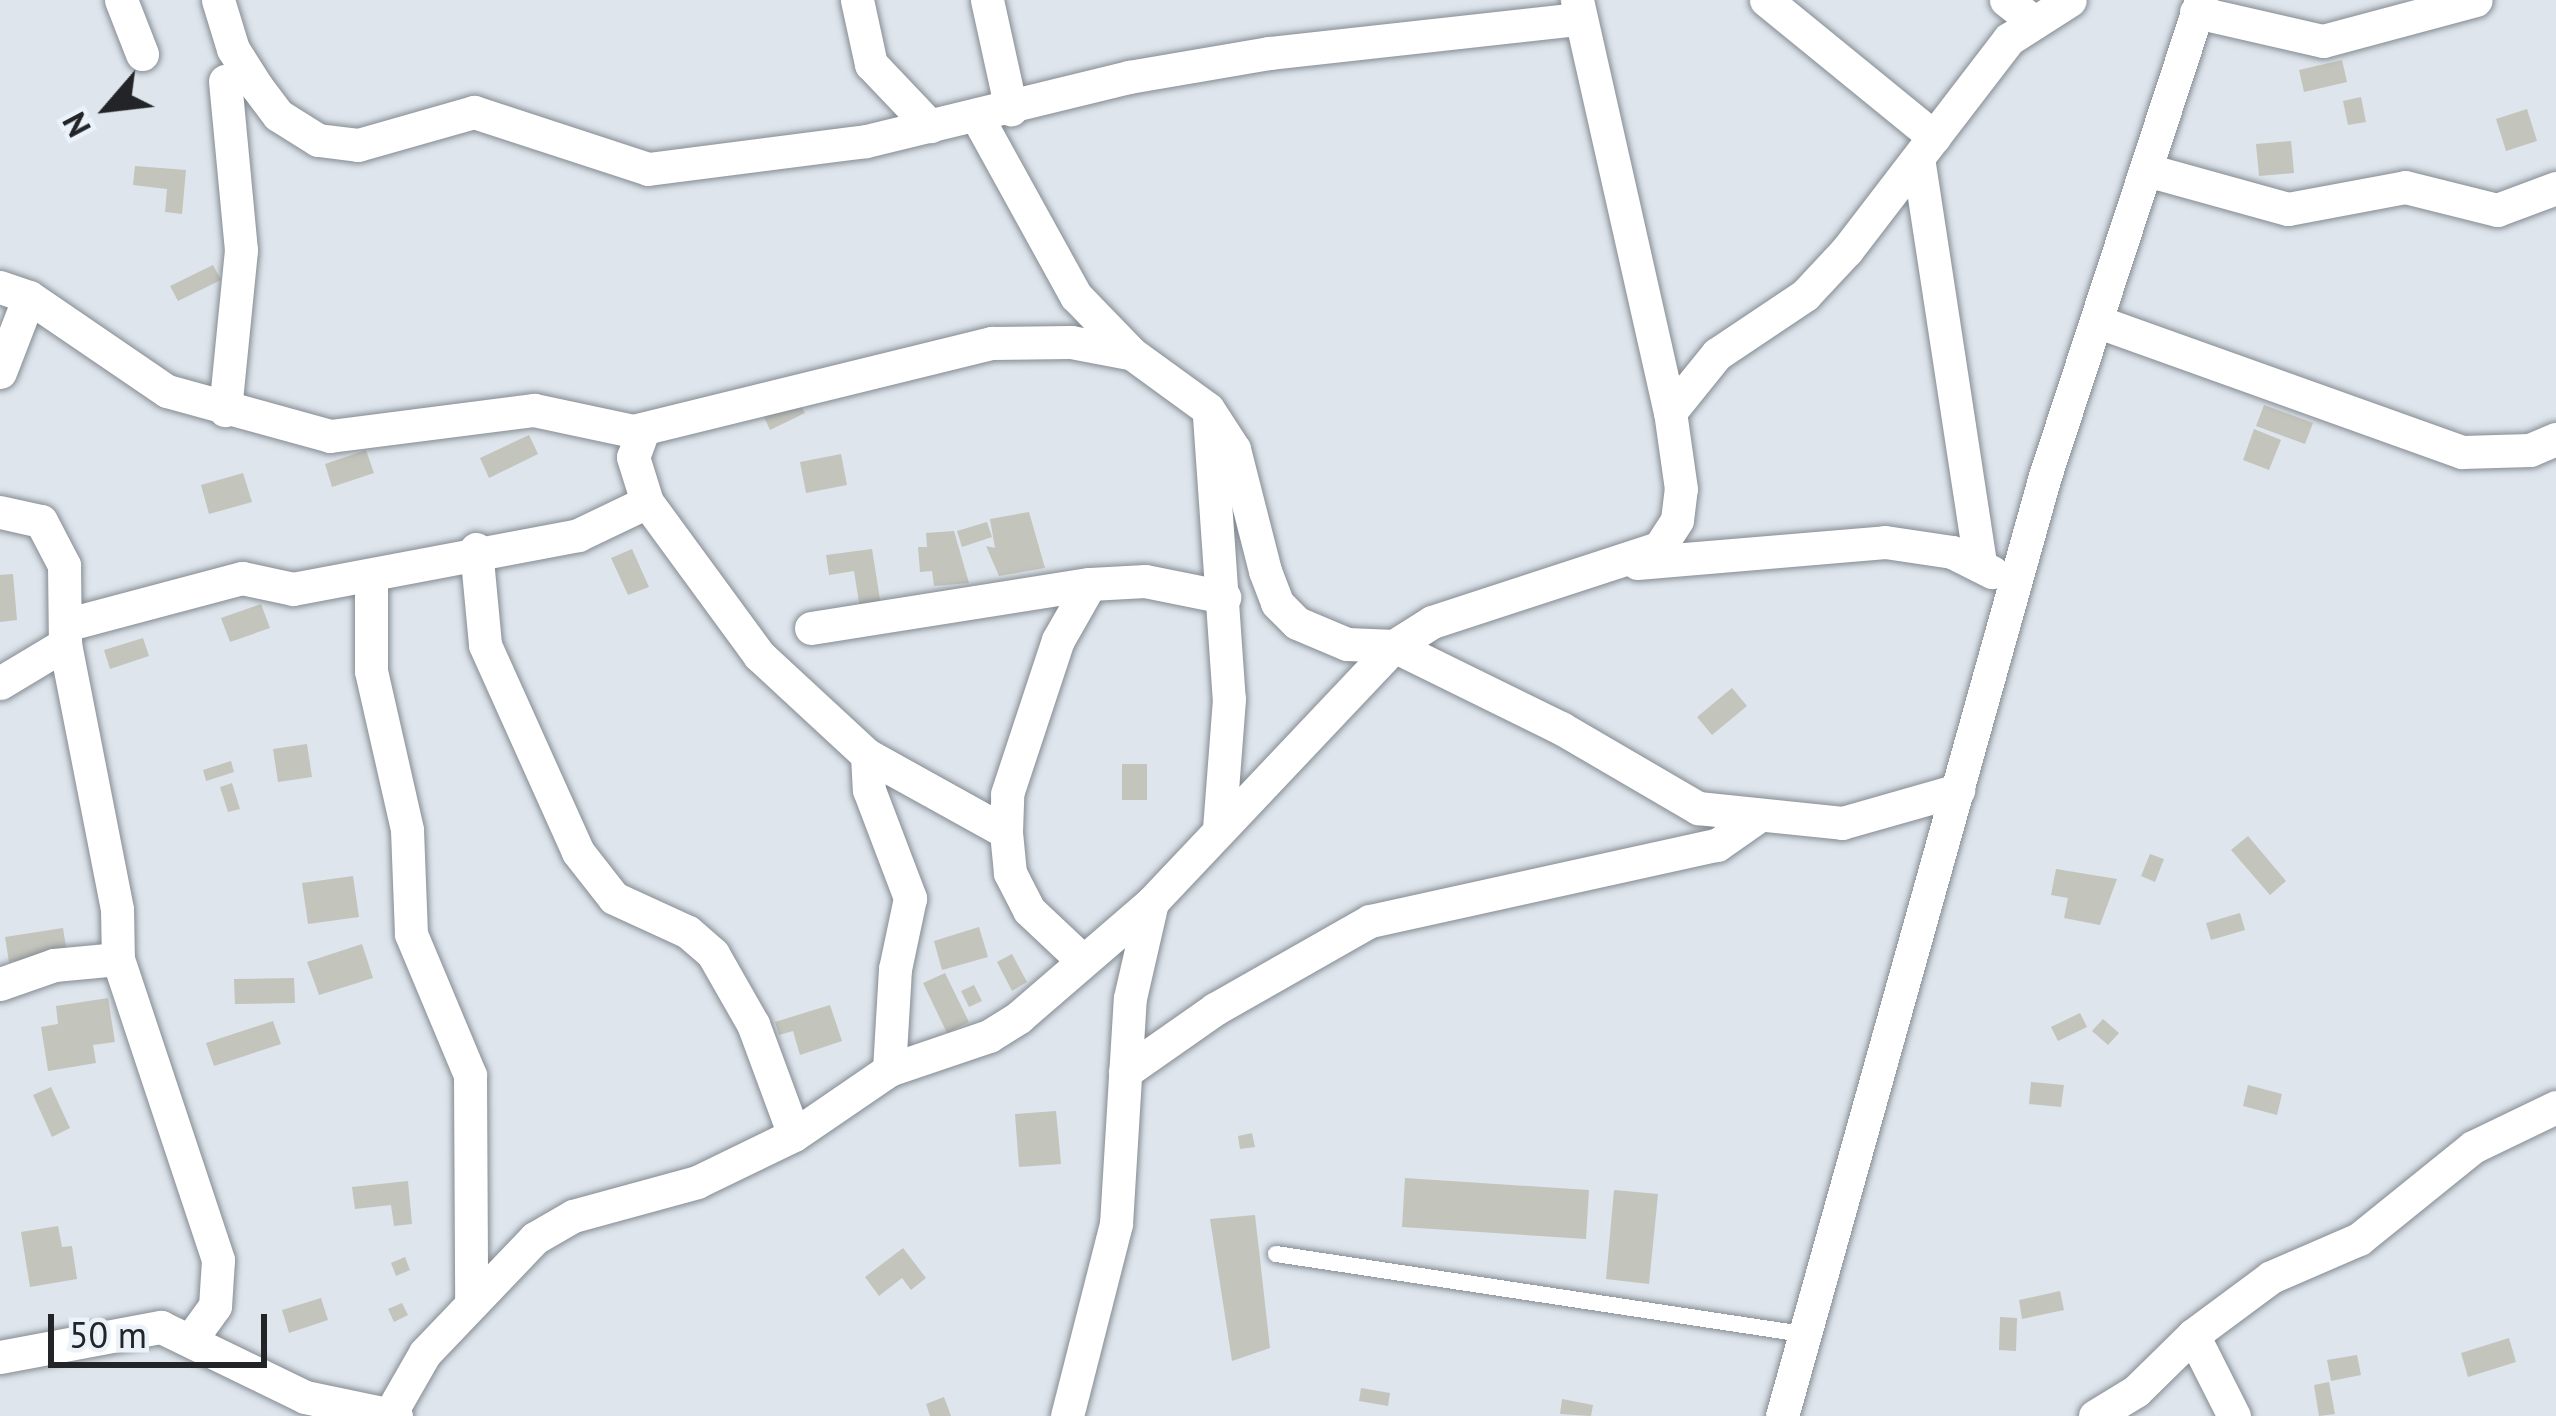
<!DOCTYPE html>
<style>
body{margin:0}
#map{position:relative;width:2556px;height:1416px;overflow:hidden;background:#dee5ec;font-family:"PT Sans",sans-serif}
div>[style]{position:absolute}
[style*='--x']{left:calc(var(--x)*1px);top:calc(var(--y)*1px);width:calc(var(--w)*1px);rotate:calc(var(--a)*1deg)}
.building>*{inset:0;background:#c3c4bb}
.roads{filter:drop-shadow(0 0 3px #858b92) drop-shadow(0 0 3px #858b92)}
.lane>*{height:16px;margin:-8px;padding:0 8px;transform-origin:8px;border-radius:8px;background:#fff}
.street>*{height:33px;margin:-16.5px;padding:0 16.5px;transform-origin:16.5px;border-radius:16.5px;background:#fff}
span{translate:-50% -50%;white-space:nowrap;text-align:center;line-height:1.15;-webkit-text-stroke:10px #ebf2f9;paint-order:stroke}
.north{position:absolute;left:48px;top:48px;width:120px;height:120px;-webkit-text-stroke:9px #ebf2f9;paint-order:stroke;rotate:242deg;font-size:33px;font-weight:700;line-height:48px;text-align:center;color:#222427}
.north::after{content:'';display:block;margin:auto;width:42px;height:54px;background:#222427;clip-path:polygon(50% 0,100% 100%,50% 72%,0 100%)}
.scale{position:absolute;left:48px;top:1314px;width:219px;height:54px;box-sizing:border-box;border:6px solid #222427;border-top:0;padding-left:15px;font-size:36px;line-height:42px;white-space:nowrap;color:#222427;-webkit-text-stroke:9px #ebf2f9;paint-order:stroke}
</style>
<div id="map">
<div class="building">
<i style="clip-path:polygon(2342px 60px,2347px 82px,2304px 92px,2299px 70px)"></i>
<i style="clip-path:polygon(2361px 97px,2366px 122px,2348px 125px,2343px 101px)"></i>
<i style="clip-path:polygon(2527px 109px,2537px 141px,2506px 151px,2496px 119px)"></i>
<i style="clip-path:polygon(2291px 141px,2294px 173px,2259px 176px,2256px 144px)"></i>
<i style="clip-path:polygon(135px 166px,186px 170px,182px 214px,165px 212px,167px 189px,133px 185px)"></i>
<i style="clip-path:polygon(213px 265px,221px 280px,178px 301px,170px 286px)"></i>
<i style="clip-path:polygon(798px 401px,805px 413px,770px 430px,764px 417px)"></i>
<i style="clip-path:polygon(2264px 405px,2313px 423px,2305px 444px,2256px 426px)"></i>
<i style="clip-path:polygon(2254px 429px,2281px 440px,2269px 470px,2243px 460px)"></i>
<i style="clip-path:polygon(529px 435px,538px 454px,489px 478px,480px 458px)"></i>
<i style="clip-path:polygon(366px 450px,374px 473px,332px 487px,325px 464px)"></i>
<i style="clip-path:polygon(841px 454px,847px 485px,806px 493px,800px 462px)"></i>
<i style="clip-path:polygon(243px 473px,252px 502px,209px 514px,201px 485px)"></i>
<i style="clip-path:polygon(1029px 512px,1045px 568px,999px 576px,986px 546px,995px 548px,990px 519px)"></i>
<i style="clip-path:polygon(987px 522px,992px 537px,962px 547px,957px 531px)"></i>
<i style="clip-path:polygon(954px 531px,969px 583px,934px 586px,932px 571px,920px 572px,918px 547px,927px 547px,926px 533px)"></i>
<i style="clip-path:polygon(632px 549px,649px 587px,628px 595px,611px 558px)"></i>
<i style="clip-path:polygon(872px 549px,881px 606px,860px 609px,854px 571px,829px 575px,826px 555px)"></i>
<i style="clip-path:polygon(13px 574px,17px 620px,0 622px,0 575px)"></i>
<i style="clip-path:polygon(261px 604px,270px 628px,230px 642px,221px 618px)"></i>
<i style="clip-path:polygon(143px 638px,149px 656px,110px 669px,104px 650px)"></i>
<i style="clip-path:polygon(1732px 688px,1747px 706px,1712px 735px,1697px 717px)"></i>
<i style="clip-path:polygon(307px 744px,312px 777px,278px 782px,273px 749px)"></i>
<i style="clip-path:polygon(231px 761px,234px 772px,206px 781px,203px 770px)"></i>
<i style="clip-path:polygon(1122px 764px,1147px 764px,1147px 800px,1122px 800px)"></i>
<i style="clip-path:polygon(232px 783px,240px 809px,228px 812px,220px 787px)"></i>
<i style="clip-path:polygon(2248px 836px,2286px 881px,2270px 895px,2231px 850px)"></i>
<i style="clip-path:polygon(2150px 854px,2164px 859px,2155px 882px,2141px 876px)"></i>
<i style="clip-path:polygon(2056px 869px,2117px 879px,2100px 925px,2064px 918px,2068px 898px,2051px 895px)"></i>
<i style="clip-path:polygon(353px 876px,359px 917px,308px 924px,302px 883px)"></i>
<i style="clip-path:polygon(2240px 913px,2245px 930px,2211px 940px,2206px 923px)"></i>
<i style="clip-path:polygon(979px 927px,988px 957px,942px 970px,934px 941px)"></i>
<i style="clip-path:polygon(63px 928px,67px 953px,9px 962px,5px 937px)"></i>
<i style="clip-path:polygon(362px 944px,373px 978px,319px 995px,307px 962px)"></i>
<i style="clip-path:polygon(1012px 954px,1027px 982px,1012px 991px,997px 962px)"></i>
<i style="clip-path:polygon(945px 973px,969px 1022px,947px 1033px,923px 983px)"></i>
<i style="clip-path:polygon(294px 978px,295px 1003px,235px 1004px,234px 979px)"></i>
<i style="clip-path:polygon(974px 985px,982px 1001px,969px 1007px,961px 991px)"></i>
<i style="clip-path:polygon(108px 998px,115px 1042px,93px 1045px,96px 1063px,48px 1071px,41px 1027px,58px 1024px,56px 1006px)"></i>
<i style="clip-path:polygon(830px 1005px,842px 1041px,800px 1055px,793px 1031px,779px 1035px,775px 1022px)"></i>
<i style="clip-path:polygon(2080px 1013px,2087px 1027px,2058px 1041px,2051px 1027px)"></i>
<i style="clip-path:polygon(2103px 1019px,2119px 1033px,2108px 1045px,2092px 1031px)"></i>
<i style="clip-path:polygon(273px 1021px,281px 1044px,214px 1066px,206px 1043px)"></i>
<i style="clip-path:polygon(2031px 1082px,2064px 1085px,2061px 1107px,2029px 1104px)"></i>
<i style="clip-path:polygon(2248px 1085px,2282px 1094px,2277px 1115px,2243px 1106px)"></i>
<i style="clip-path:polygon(51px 1087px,70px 1128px,52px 1137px,33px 1095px)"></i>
<i style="clip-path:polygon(1056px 1111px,1061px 1164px,1019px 1167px,1015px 1114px)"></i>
<i style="clip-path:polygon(1252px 1133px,1255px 1147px,1240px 1149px,1238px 1136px)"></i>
<i style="clip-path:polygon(1405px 1178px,1589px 1190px,1586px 1239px,1402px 1227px)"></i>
<i style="clip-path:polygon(408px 1181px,412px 1224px,394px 1226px,391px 1205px,355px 1209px,352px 1187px)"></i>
<i style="clip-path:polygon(1614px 1190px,1658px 1194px,1649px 1284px,1606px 1279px)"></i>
<i style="clip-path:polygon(1255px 1215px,1270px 1348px,1232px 1361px,1210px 1219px)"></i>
<i style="clip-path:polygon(58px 1226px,62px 1247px,72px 1246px,77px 1279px,30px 1287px,21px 1232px)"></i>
<i style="clip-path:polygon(903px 1248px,926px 1278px,911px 1290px,902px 1278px,879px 1296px,865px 1277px)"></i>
<i style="clip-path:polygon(405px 1257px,410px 1270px,396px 1276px,391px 1263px)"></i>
<i style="clip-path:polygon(2060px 1291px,2064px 1310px,2022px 1319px,2019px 1300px)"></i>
<i style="clip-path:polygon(321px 1298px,328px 1320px,289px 1333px,282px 1310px)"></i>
<i style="clip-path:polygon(402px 1303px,408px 1315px,394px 1322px,388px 1309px)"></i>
<i style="clip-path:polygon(2000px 1317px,2017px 1318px,2016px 1351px,1999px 1350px)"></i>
<i style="clip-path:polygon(2509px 1338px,2516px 1362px,2468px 1377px,2461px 1353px)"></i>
<i style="clip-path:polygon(2357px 1355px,2361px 1375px,2331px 1381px,2327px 1360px)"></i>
<i style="clip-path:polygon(2329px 1382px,2335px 1414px,2319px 1416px,2314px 1385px)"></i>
<i style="clip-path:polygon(1361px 1388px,1390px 1393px,1388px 1406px,1359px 1401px)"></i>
<i style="clip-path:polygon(944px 1397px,951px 1416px,930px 1416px,926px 1404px)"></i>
<i style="clip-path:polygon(1562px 1399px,1593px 1405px,1591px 1416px,1560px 1414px)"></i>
</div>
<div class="roads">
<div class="lane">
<i style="--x:1276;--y:1254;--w:539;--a:8.64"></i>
</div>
<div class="street">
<i style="--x:121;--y:0;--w:58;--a:68.7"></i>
<i style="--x:218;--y:0;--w:51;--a:73"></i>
<i style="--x:233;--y:49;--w:45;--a:57.7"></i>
<i style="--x:257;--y:87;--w:35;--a:53"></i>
<i style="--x:278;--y:115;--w:47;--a:32"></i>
<i style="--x:318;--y:140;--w:40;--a:7.1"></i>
<i style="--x:358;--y:145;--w:121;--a:-15.9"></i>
<i style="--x:474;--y:112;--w:183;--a:18.1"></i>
<i style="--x:648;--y:169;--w:220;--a:-7.3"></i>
<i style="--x:866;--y:141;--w:271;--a:-13.7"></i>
<i style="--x:1129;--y:77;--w:142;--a:-9.7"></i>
<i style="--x:1269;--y:53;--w:311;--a:-6.3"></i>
<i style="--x:857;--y:0;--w:66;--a:77.7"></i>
<i style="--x:871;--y:64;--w:86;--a:46.4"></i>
<i style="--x:987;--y:0;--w:112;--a:77.6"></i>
<i style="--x:1577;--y:0;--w:422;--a:77.3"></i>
<i style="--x:1766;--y:0;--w:217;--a:39.2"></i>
<i style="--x:2006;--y:0;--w:33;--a:38"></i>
<i style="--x:2196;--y:12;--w:130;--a:12.9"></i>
<i style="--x:2323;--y:41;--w:158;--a:-15"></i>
<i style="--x:225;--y:81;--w:170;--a:84.6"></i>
<i style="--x:241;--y:250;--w:161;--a:95.7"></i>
<i style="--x:976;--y:115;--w:207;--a:61.1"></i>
<i style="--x:1076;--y:296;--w:79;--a:46"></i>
<i style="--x:1131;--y:353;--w:95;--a:36"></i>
<i style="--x:1208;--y:409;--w:48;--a:57"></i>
<i style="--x:1234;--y:449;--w:126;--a:75.7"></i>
<i style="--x:1265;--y:571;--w:34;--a:69"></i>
<i style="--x:1277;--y:603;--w:28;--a:45"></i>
<i style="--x:1297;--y:623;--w:54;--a:22.8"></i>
<i style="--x:1347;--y:644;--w:47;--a:2.4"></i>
<i style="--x:1394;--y:646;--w:186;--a:26.2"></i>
<i style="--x:1561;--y:728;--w:159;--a:30.3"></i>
<i style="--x:1698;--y:808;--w:145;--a:5.9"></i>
<i style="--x:1842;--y:823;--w:121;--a:-15.9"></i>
<i style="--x:1919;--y:164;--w:404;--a:81.3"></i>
<i style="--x:2147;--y:170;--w:146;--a:15.5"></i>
<i style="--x:2288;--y:209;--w:119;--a:-10.6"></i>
<i style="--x:2405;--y:187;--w:95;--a:14"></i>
<i style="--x:2497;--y:210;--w:63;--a:-20.4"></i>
<i style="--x:0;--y:287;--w:31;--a:19"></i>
<i style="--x:29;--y:297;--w:167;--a:34.3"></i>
<i style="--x:167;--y:391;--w:169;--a:15.4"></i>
<i style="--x:330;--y:436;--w:206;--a:-7.3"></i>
<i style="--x:534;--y:410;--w:101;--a:12"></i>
<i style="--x:633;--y:431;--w:370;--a:-13.8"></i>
<i style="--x:992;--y:343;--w:79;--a:-0.7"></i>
<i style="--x:1071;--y:342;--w:59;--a:10.7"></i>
<i style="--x:2096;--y:321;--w:389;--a:19.7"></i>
<i style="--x:2462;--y:452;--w:68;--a:-1.7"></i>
<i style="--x:2530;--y:450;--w:28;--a:-23"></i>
<i style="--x:0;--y:372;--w:80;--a:-68.9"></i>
<i style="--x:1209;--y:416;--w:284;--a:86"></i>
<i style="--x:1229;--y:699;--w:131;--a:94.4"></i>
<i style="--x:643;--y:430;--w:29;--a:110"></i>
<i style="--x:633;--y:457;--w:47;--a:72.7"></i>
<i style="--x:647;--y:502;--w:190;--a:53.8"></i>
<i style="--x:759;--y:655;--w:147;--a:42.8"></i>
<i style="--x:867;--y:755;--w:159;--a:29"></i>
<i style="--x:0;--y:512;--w:42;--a:12.4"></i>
<i style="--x:41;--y:521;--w:50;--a:62.4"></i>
<i style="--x:64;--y:565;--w:79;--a:89.3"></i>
<i style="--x:65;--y:644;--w:270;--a:78.9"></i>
<i style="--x:117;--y:909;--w:50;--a:88.9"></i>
<i style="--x:118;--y:959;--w:317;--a:71.6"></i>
<i style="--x:218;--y:1260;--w:46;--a:93.7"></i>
<i style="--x:215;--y:1306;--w:37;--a:126"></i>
<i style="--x:476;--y:549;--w:96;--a:84.6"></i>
<i style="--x:485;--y:645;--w:227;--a:65.8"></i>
<i style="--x:578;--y:852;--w:58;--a:52"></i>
<i style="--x:614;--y:898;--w:81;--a:24.7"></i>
<i style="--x:688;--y:932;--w:33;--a:41"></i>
<i style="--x:713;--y:954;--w:81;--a:60.3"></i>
<i style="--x:753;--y:1024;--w:118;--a:69.7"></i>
<i style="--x:1637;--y:563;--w:249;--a:-4.8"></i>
<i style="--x:1885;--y:542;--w:68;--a:8.5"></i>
<i style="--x:1952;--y:552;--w:45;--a:26.6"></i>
<i style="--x:371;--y:575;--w:96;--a:90"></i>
<i style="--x:371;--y:671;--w:163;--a:77.2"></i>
<i style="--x:407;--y:830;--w:104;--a:87.8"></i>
<i style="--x:411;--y:934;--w:153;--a:67.3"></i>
<i style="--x:470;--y:1075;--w:225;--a:89.7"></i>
<i style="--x:65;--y:625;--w:183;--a:-14.9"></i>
<i style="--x:242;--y:578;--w:52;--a:12.2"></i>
<i style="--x:293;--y:589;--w:290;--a:-10.7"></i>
<i style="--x:578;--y:535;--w:76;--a:-25.6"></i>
<i style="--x:811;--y:628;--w:282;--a:-9"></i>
<i style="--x:1090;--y:584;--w:55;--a:-3.1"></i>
<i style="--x:1145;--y:581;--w:81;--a:11.4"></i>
<i style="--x:0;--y:683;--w:76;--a:-31"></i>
<i style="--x:867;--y:755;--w:35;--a:87"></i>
<i style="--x:869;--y:790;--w:116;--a:69.2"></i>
<i style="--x:910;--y:898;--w:73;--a:101.9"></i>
<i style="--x:895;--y:969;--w:101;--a:93.4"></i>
<i style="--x:1082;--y:960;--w:73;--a:-136.7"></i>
<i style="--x:1029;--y:910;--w:42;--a:-117.2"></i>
<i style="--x:1010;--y:873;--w:41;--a:-95.6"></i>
<i style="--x:1006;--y:832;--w:38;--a:-88"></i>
<i style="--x:1007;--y:794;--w:162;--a:-71.7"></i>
<i style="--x:1058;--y:640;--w:64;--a:-60.3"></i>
<i style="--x:0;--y:984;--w:57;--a:-19.4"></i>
<i style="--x:54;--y:965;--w:64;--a:-5.4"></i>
<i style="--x:1125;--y:1072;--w:110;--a:-35"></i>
<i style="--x:1215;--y:1009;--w:178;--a:-29.6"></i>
<i style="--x:1370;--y:921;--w:355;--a:-12.4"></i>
<i style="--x:1717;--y:845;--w:52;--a:-34.9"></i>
<i style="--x:2193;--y:1335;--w:91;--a:63.2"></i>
<i style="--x:0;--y:1357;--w:164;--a:-10.6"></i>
<i style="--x:161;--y:1327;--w:160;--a:25.9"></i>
<i style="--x:305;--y:1397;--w:93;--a:11.8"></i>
<i style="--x:390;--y:1414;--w:70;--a:-60.2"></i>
<i style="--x:425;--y:1353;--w:159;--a:-46.3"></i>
<i style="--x:535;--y:1238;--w:44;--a:-30.1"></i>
<i style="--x:573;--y:1216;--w:129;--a:-15.3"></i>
<i style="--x:697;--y:1182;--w:108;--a:-25.9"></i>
<i style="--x:794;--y:1135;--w:115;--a:-34.4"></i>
<i style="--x:889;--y:1070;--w:106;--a:-18.8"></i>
<i style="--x:989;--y:1036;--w:36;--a:-32"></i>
<i style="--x:1019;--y:1017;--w:176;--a:-40.8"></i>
<i style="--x:1152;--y:902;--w:352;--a:-46.6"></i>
<i style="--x:1394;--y:646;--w:45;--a:-32.3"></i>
<i style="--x:1432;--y:622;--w:239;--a:-18.1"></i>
<i style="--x:1659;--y:548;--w:33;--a:-57"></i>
<i style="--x:1677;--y:520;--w:31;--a:-83"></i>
<i style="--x:1681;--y:489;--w:78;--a:-98.1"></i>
<i style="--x:1670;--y:412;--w:75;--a:-51"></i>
<i style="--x:1717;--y:354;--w:106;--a:-33.8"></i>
<i style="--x:1805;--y:295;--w:62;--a:-47"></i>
<i style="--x:1847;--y:250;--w:266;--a:-52.5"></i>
<i style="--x:2009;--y:39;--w:72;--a:-32.6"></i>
<i style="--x:1067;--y:1416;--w:198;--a:-75.7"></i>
<i style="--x:1116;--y:1224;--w:226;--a:-86.5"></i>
<i style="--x:1130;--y:998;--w:98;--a:-77.1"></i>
<i style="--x:1782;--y:1416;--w:976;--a:-74.37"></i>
<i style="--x:2045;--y:476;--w:501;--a:-71.85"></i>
<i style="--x:2095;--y:1416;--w:48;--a:-31.4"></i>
<i style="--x:2136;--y:1391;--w:80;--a:-44.5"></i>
<i style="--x:2193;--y:1335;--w:97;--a:-36.6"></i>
<i style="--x:2271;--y:1277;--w:96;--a:-23.4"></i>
<i style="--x:2359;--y:1239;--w:146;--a:-38.9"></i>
<i style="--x:2473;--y:1147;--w:92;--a:-25.7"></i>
</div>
</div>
<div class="north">N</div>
<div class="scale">50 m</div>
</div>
